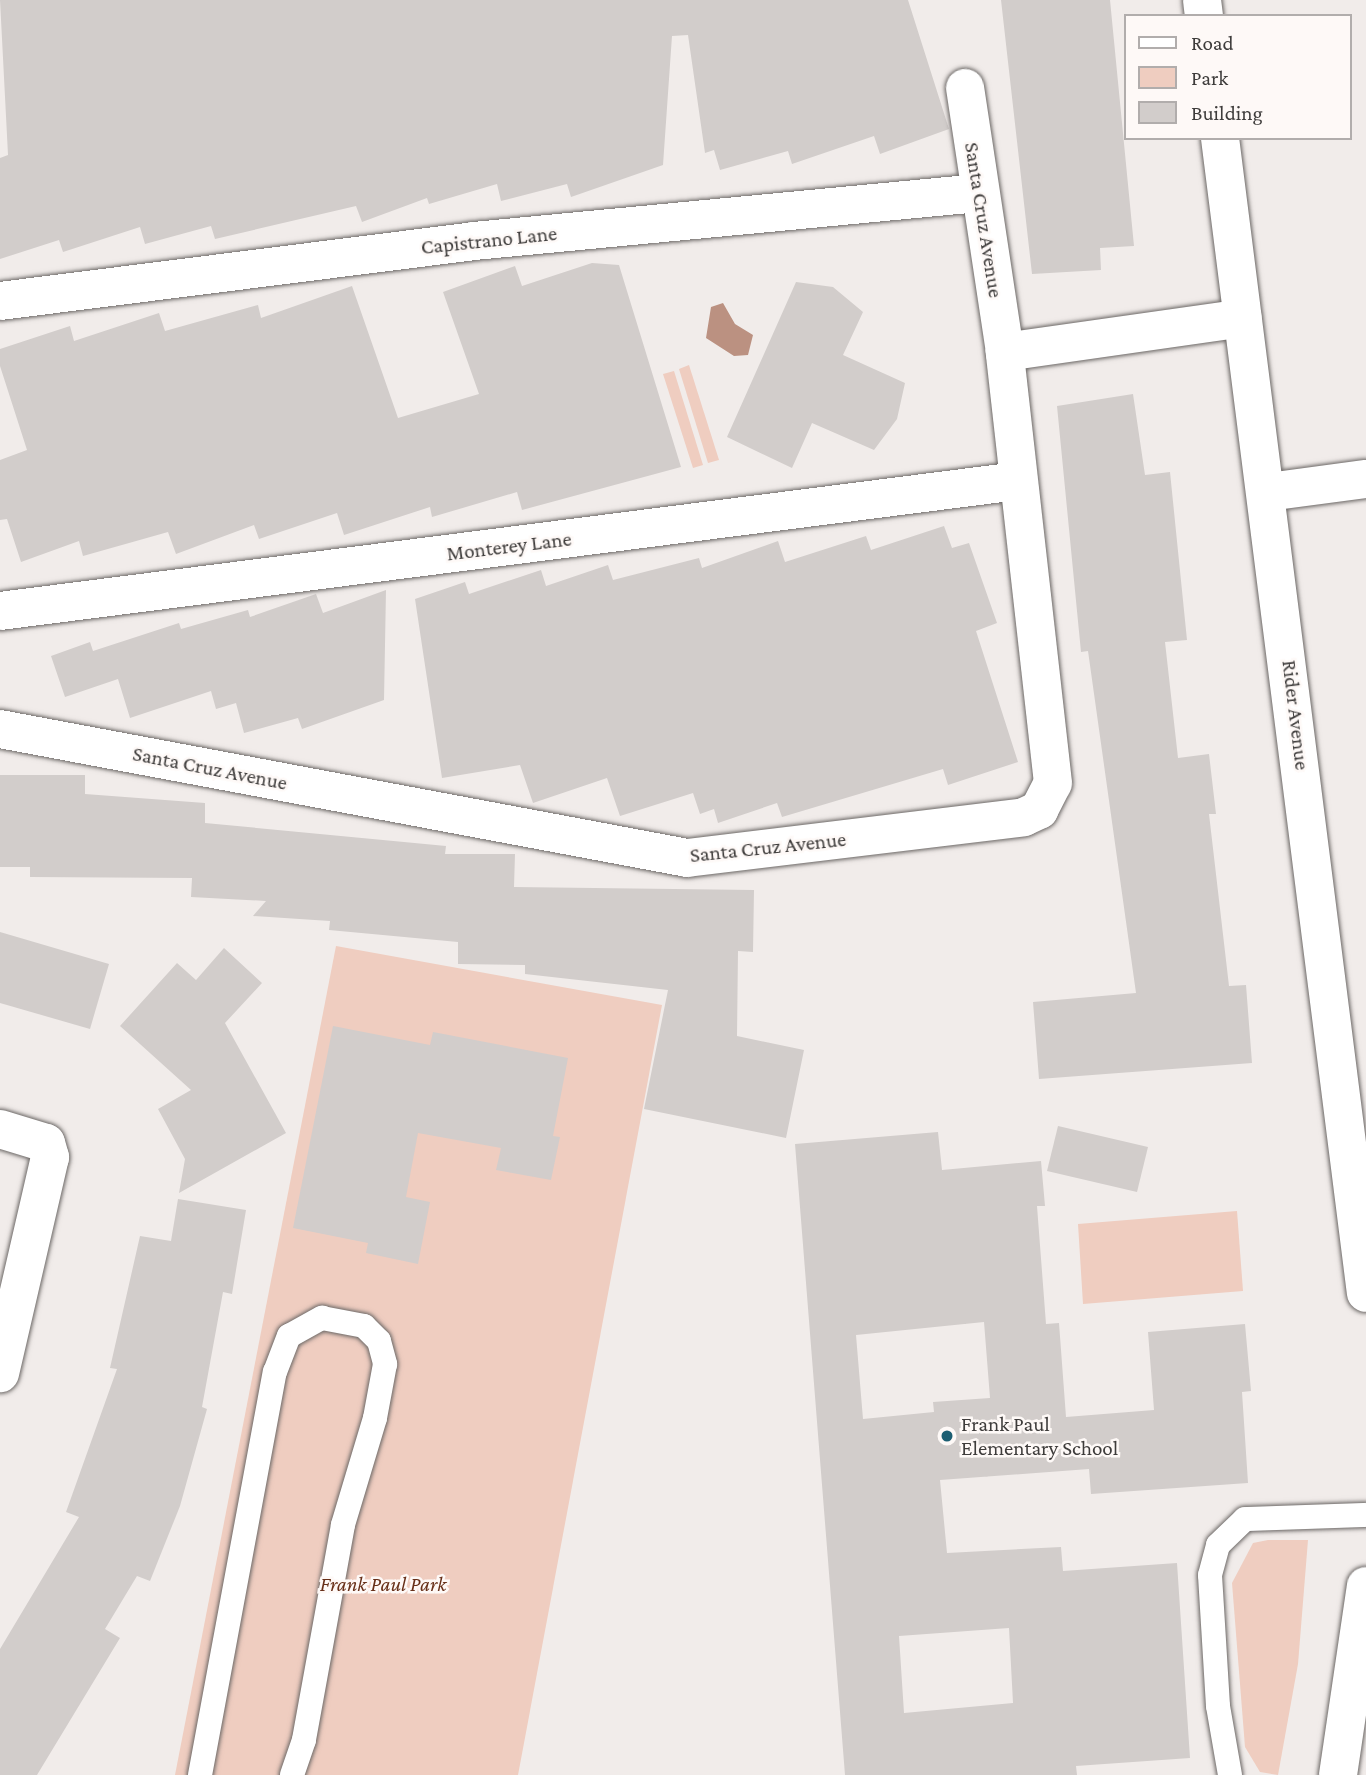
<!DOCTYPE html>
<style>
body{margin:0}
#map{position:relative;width:1366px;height:1775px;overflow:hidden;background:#f1ecea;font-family:"Crimson Pro",serif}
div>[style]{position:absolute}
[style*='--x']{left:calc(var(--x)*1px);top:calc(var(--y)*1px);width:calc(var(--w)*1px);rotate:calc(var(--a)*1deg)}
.green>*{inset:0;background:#efcdc0}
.water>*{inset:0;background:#bb9181}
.building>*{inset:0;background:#d2cdcb}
.roads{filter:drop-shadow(0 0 2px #6c6866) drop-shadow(0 0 2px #6c6866)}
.service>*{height:24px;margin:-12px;padding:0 12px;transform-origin:12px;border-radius:12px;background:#fff}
.minor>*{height:38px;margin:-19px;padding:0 19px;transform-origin:19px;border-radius:19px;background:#fff}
.tertiary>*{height:38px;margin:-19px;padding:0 19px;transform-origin:19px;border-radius:19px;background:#fff}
.dots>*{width:19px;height:19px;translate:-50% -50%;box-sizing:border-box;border:4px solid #fef9f7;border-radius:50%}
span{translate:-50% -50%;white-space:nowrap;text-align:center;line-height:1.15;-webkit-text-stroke:5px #fef9f7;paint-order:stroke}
.street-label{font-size:21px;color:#3e3c3b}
.poi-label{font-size:21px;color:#3e3c3b}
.left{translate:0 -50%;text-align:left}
.park-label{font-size:21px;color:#672f18;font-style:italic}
.legend{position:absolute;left:1124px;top:14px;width:228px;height:126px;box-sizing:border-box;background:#fef9f7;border:2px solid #b1adac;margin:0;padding:9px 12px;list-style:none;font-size:21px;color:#3e3c3b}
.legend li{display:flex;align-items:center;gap:14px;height:35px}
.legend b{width:35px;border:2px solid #b1adac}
</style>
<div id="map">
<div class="green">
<i style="clip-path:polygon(689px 365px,719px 460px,708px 463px,679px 369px)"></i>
<i style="clip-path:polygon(674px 371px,703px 465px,693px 468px,663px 374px)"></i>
<i style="clip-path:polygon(336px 946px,662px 1005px,518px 1775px,175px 1775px)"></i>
<i style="clip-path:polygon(1237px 1211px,1243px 1291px,1083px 1304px,1078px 1224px)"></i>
<i style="clip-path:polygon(1268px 1540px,1308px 1540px,1298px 1664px,1278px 1775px,1260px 1772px,1245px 1747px,1232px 1583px,1253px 1543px)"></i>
</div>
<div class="water">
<i style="clip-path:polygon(723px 303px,735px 324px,753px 335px,748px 355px,734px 356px,706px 338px,711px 307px)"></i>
</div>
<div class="building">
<i style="clip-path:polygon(0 0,908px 0,949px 129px,880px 154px,874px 136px,792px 164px,788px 151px,720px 170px,714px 150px,705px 153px,688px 35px,672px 36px,663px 165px,571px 197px,567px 184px,501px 201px,497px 184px,429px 204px,427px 198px,362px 222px,356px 206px,215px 239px,211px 226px,145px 244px,140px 227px,63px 252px,59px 240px,0 259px,0 158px,8px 155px)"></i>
<i style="clip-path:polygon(1001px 0,1110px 0,1134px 246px,1100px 248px,1101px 270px,1032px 274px)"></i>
<i style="clip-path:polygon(592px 263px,619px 265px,681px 467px,522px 510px,517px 492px,432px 517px,430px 507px,344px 535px,337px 513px,259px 539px,254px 525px,176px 554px,168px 532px,83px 556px,79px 541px,21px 562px,7px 519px,0 520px,0 460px,27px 450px,0 366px,0 349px,70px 326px,74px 341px,159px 313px,165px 331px,258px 305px,261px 318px,352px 286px,398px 418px,479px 394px,443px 292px,515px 266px,522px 286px)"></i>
<i style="clip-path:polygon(796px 282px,833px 287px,863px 312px,843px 355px,905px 383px,897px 419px,874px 450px,812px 423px,792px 468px,727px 437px)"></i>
<i style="clip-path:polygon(1133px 394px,1145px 475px,1170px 472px,1187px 640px,1165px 642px,1178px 758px,1209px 754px,1216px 814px,1209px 814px,1229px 986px,1246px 985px,1252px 1063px,1039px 1079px,1033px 1002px,1136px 993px,1088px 651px,1081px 652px,1057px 406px)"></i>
<i style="clip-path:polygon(944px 526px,952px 548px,969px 543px,997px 623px,976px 631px,1018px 762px,948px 785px,943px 769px,782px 817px,777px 803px,718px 823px,714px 809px,700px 814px,693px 793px,620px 816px,607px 778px,533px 803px,520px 765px,442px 778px,415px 599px,465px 582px,469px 594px,541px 570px,546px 586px,608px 565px,613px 580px,699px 558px,702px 568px,778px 541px,785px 562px,866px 536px,871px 550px)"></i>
<i style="clip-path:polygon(386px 590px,384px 700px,302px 729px,298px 718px,244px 733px,236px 703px,216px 709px,211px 691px,130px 718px,118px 679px,65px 697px,51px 656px,90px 642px,93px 651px,179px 623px,181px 629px,248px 610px,250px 617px,316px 594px,323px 613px)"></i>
<i style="clip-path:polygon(0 775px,85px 775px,85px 794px,205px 803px,205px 823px,446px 846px,445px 854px,515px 854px,514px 887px,754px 890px,753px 952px,738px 951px,737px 1036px,804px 1050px,786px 1138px,644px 1109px,668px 990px,525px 974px,525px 965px,458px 964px,458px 942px,329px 930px,330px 921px,253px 916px,266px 901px,191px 897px,192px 878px,30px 877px,30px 867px,0 867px)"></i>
<i style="clip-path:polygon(0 932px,109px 964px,90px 1029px,0 1003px)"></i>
<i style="clip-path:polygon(224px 948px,262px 983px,225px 1023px,286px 1133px,179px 1193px,185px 1159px,158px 1109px,191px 1090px,120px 1026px,177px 963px,196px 980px)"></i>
<i style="clip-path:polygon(333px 1026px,430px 1045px,433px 1032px,568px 1058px,553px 1136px,560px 1137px,551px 1180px,496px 1170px,501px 1148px,418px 1133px,406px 1197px,430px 1202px,418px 1264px,366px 1253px,368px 1243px,293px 1228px)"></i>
<i style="clip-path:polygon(1058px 1126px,1148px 1147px,1137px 1192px,1047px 1171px)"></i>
<i style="clip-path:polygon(evenodd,938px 1132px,942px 1170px,1041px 1161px,1045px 1206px,1037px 1206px,1046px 1324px,1059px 1323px,1066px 1417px,1154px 1410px,1148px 1332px,1245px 1324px,1251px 1391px,1242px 1392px,1248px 1483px,1091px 1494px,1089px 1469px,940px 1480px,947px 1553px,1061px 1547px,1063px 1571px,1177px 1563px,1190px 1758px,1076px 1766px,1077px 1775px,845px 1775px,795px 1144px,938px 1132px,984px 1322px,990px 1398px,933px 1402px,934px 1412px,863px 1419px,856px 1335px,984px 1322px,938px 1132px,1009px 1628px,1013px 1703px,904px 1713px,899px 1636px,1009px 1628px)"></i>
<i style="clip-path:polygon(178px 1199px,246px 1210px,232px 1294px,223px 1292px,202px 1407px,207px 1409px,180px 1506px,150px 1581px,137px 1576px,105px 1629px,120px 1638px,37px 1775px,0 1775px,0 1649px,79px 1517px,66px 1512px,117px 1369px,110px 1368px,140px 1236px,171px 1241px)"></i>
</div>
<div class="roads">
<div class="service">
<i style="--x:200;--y:1775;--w:410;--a:-79.5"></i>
<i style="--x:275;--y:1372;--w:39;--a:-69"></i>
<i style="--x:289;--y:1336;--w:38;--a:-29"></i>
<i style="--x:322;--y:1318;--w:43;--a:10.8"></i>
<i style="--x:364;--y:1326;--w:21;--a:45"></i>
<i style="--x:379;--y:1341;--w:24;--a:75"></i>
<i style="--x:385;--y:1364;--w:55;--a:100.5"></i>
<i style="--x:375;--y:1418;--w:112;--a:106.7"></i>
<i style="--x:343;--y:1525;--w:219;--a:100.3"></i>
<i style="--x:304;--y:1740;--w:37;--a:109"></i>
<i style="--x:1230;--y:1775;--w:70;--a:-99.9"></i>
<i style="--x:1218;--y:1706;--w:131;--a:-93.5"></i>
<i style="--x:1210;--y:1575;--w:31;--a:-75"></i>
<i style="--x:1218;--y:1545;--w:37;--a:-44"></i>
<i style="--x:1245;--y:1519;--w:121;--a:-1.9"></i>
</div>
<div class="minor">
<i style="--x:0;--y:301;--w:478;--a:-7.2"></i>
<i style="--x:474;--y:241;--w:507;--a:-5.43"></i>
<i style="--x:1005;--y:352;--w:240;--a:-8.1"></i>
<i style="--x:1268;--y:492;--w:99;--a:-7.6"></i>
<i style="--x:0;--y:611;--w:1026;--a:-7.28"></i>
<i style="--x:0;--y:729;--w:699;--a:10.63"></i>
<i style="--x:687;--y:858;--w:339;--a:-6.9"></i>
<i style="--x:1024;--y:817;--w:17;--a:-25"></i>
<i style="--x:1039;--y:810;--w:30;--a:-63"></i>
<i style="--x:1053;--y:783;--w:434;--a:-96.4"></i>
<i style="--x:1005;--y:352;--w:267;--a:-98.6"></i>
<i style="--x:0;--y:1129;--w:48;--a:16.9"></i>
<i style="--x:46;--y:1143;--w:15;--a:74"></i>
<i style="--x:50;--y:1157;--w:222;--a:103"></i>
</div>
<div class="tertiary">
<i style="--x:1202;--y:0;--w:16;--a:83"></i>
<i style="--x:1220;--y:138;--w:1164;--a:82.8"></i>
<i style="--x:1338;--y:1775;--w:191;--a:-81.6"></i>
</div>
</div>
<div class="dots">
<i style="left:947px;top:1436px;background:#1c5e72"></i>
</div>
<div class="street-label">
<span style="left:984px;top:220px;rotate:81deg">Santa Cruz Avenue</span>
<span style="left:489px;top:240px;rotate:-6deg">Capistrano Lane</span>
<span style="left:509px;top:546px;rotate:-7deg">Monterey Lane</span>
<span style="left:1296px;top:715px;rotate:83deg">Rider Avenue</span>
<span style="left:210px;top:768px;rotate:11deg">Santa Cruz Avenue</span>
<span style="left:768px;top:847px;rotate:-6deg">Santa Cruz Avenue</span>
</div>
<div class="poi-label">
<span class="left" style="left:961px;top:1436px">Frank Paul<br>Elementary School</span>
</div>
<div class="park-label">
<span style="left:383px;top:1584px">Frank Paul Park</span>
</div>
<ul class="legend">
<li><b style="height:9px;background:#fff"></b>Road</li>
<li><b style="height:19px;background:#efcdc0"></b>Park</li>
<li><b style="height:19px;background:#d2cdcb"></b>Building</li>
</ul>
</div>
